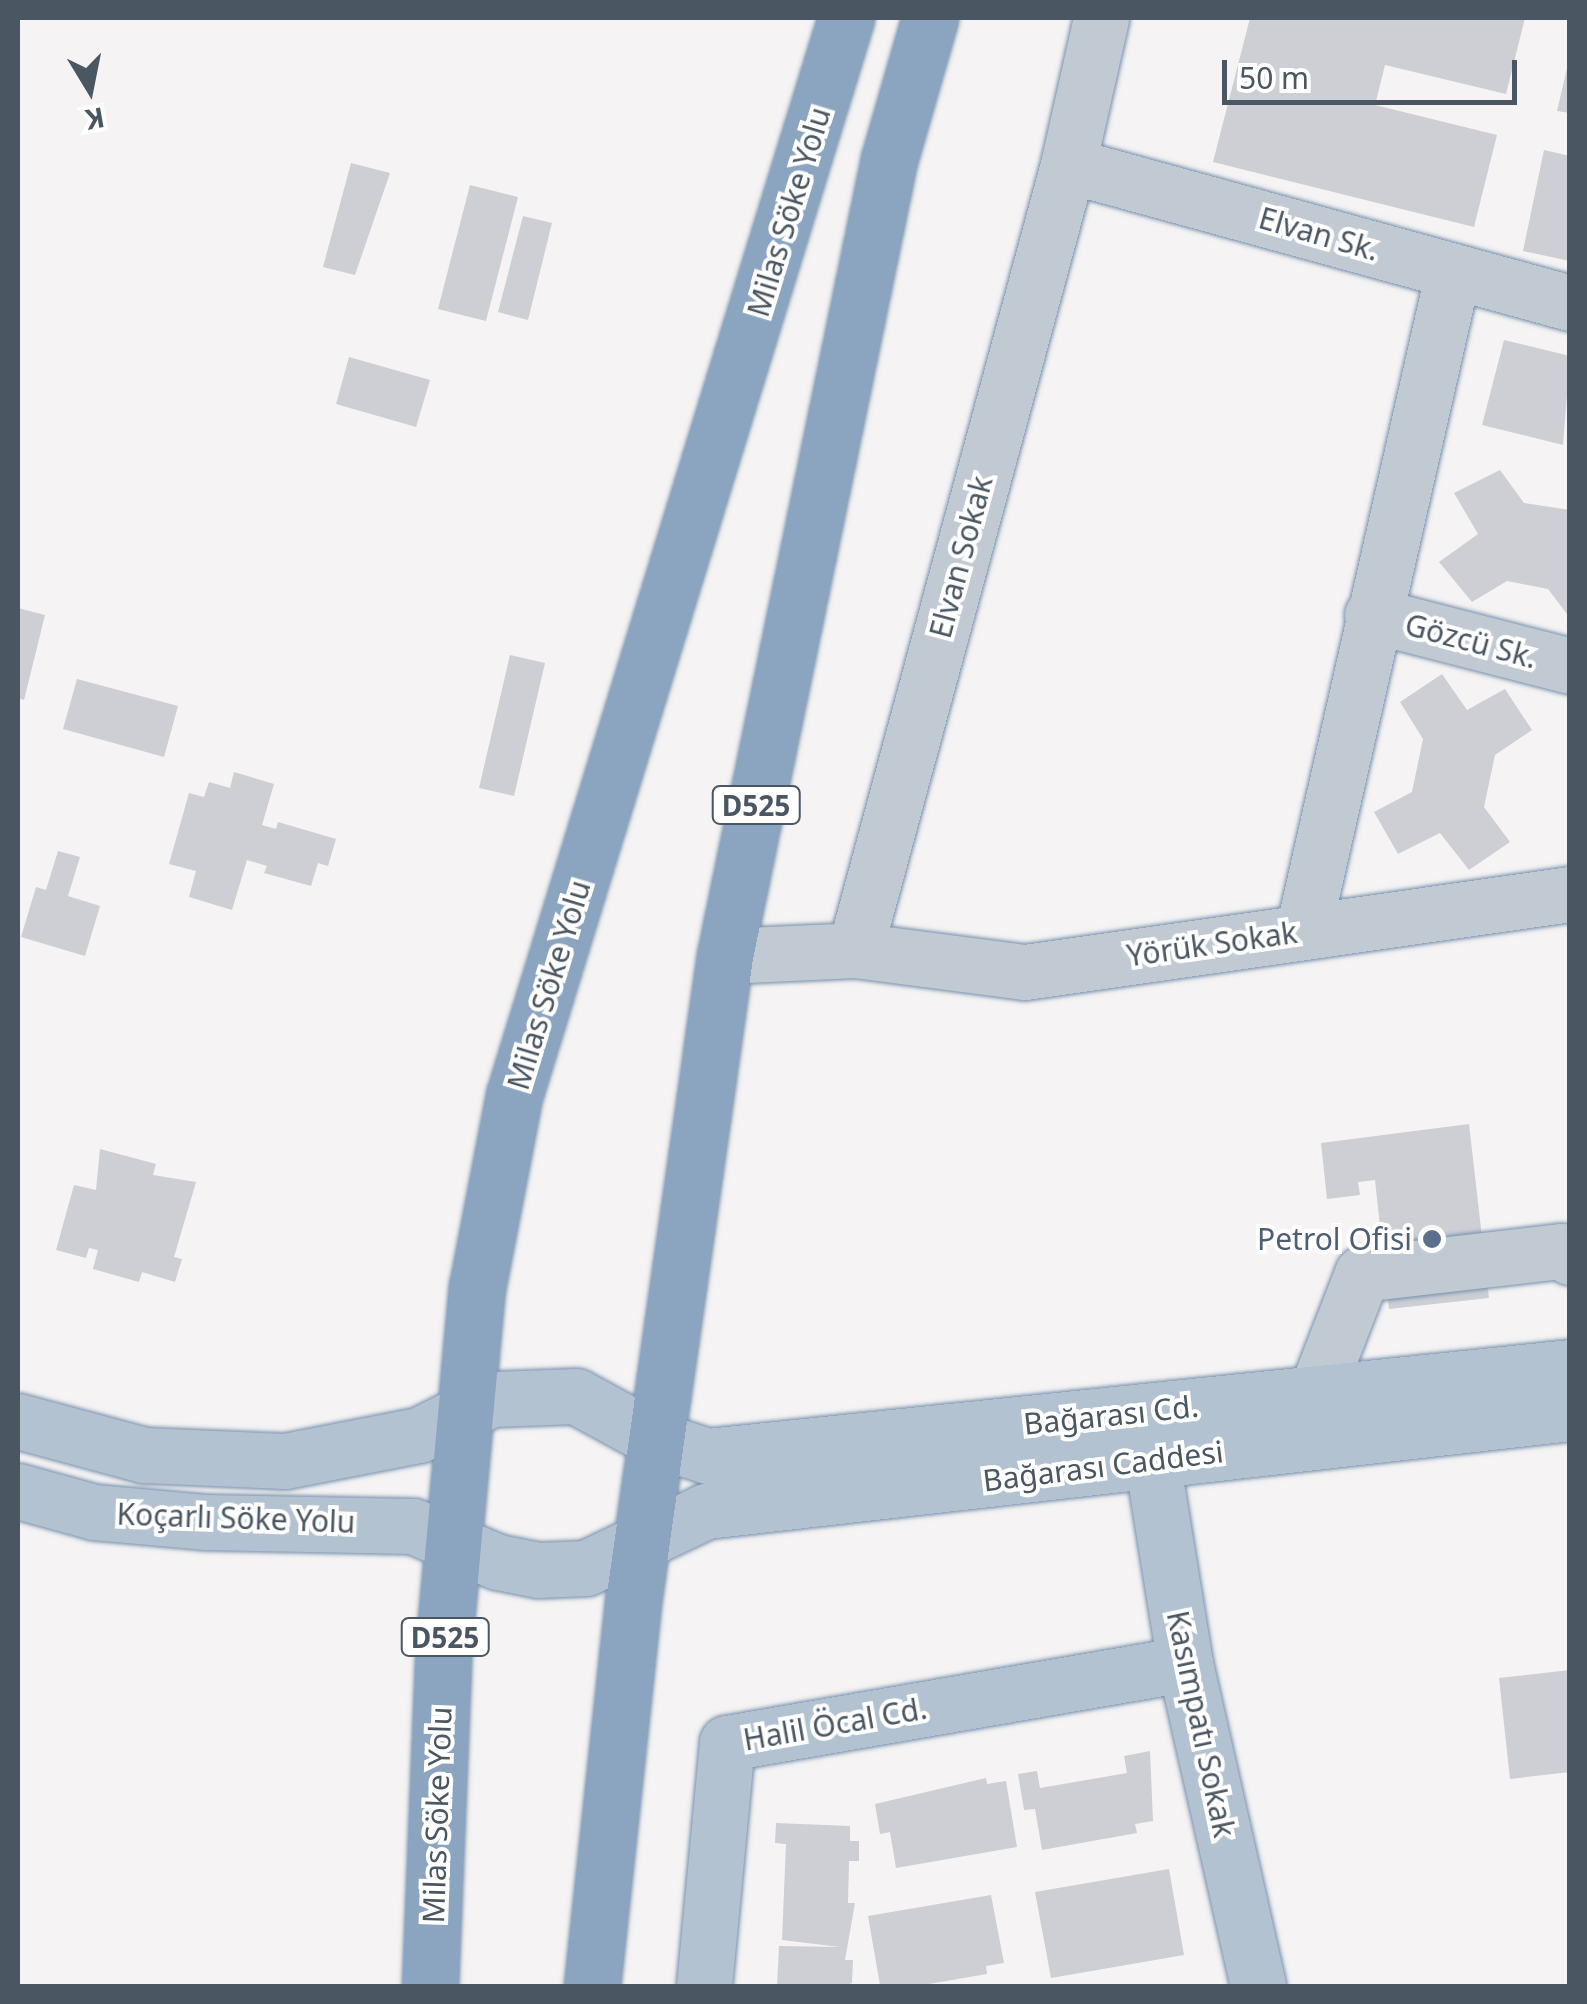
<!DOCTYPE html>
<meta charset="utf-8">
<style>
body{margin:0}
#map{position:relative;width:1587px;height:2004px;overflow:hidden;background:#f5f3f3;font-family:"Noto Sans",sans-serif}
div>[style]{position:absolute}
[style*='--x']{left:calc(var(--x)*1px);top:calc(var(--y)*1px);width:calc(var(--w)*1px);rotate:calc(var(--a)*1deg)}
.building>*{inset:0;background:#cdcfd5}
.roads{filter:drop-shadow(0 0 2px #7690ad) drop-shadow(0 0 2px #7690ad)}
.minor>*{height:55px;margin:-27.5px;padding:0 27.5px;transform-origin:27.5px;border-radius:27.5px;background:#c1cad2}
.major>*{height:55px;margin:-27.5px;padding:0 27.5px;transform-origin:27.5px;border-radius:27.5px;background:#b3c2d1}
.highway>*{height:55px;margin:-27.5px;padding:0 27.5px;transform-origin:27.5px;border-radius:27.5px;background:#8ba5c1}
.dots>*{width:28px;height:28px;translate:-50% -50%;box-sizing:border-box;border:5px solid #fff;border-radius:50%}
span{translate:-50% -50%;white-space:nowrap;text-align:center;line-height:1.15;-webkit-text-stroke:8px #fff;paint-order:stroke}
.shield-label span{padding:2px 8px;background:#fff;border:2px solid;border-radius:8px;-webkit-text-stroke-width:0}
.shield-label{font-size:28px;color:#4a5661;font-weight:700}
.street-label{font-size:30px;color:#4a5661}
.service-label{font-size:30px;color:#4e5e75}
.right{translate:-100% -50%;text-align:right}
.frame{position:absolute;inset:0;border:20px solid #4a5661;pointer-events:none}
.north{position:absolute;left:40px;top:40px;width:100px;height:100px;-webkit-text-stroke:8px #fff;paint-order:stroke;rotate:170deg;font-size:28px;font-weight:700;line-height:40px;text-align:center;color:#4a5661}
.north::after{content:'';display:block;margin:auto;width:35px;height:45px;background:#4a5661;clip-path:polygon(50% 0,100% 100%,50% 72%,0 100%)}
.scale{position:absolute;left:1222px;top:60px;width:295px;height:45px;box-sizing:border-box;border:5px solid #4a5661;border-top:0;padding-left:12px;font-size:30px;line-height:35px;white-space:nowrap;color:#4a5661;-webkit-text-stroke:8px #fff;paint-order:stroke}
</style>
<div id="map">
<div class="building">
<i style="clip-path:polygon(1250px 18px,1525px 18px,1506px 94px,1385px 65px,1375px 105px,1497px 135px,1474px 227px,1213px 162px)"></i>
<i style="clip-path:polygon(1568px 64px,1570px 64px,1570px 113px,1557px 111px)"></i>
<i style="clip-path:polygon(1544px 150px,1570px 156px,1570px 261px,1523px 251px)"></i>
<i style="clip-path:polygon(351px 163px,390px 173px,355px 275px,323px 267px)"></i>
<i style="clip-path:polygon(470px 185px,518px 197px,486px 321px,438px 309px)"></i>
<i style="clip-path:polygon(523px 216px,552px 223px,528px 320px,498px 312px)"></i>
<i style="clip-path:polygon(1504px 340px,1570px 356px,1563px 445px,1482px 425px)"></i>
<i style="clip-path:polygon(349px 357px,430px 380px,416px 427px,336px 404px)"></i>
<i style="clip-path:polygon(1500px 470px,1524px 503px,1570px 510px,1570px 618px,1548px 589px,1507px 581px,1472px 602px,1439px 562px,1478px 534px,1454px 493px)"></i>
<i style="clip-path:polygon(18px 608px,45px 615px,24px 700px,18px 698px)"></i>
<i style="clip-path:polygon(510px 655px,545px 663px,514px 796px,479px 788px)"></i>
<i style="clip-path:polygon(1442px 674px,1467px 710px,1505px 689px,1532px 730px,1495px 755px,1484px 807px,1510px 842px,1469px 870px,1440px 833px,1398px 854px,1374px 812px,1412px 792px,1423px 739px,1400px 702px)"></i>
<i style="clip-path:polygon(77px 679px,178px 706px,164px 757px,63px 729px)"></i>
<i style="clip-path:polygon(234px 772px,274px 784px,262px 825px,276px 829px,278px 822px,336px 839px,328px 866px,318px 863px,311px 886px,264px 873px,267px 866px,247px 860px,232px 910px,189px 897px,196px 871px,169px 864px,189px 793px,204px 797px,209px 782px,230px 788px)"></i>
<i style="clip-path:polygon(58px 851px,80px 857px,68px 896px,100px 906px,85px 956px,21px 937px,36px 887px,46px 890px)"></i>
<i style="clip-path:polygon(1469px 1124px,1489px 1298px,1389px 1309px,1375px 1180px,1358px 1182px,1360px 1195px,1327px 1199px,1321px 1143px)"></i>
<i style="clip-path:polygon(100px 1149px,156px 1164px,153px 1175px,196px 1182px,174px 1257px,182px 1259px,175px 1282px,142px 1272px,139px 1282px,93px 1269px,98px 1250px,89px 1248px,86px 1258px,56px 1250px,74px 1185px,96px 1190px)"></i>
<i style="clip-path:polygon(1570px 1670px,1570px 1772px,1510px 1779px,1499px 1678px)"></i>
<i style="clip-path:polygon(1150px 1751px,1153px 1821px,1135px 1824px,1137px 1833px,1042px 1850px,1035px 1809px,1024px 1810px,1018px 1774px,1037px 1771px,1040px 1788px,1127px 1773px,1124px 1756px)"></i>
<i style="clip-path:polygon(986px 1778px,987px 1784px,1006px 1781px,1017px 1847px,896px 1868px,890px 1832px,880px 1834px,875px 1804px)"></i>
<i style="clip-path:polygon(776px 1823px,850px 1826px,850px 1841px,859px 1841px,859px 1861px,849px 1861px,848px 1903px,855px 1903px,845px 1960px,853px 1960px,852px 1983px,844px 1986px,777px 1986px,779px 1946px,840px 1947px,782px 1940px,786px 1844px,775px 1843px)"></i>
<i style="clip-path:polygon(1169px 1869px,1184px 1955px,1051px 1978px,1035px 1892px)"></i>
<i style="clip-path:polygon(991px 1895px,1004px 1963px,986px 1966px,987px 1974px,917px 1986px,880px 1985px,868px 1916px)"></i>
</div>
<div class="roads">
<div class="minor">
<i style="--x:1068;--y:165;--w:521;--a:15.37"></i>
<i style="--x:1372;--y:615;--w:204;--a:14.4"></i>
<i style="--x:1303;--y:931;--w:676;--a:-77.18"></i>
<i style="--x:855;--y:950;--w:813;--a:-74.82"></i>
<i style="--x:1068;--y:165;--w:151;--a:-77.3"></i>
<i style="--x:725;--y:956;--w:130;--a:-2.6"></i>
<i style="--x:855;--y:950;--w:171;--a:7.4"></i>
<i style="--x:1025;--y:972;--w:551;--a:-8.14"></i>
<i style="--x:1315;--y:1395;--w:130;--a:-68.8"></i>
<i style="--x:1362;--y:1274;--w:200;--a:-6.6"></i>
<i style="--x:1561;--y:1251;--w:11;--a:34"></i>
</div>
<div class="major">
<i style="--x:18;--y:1421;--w:131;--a:15.1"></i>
<i style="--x:144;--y:1455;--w:141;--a:2.4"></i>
<i style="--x:285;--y:1461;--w:136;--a:-11"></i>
<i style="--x:419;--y:1435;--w:80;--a:-26.6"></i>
<i style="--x:491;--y:1399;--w:85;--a:-2"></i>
<i style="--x:576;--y:1396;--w:90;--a:28.6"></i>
<i style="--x:655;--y:1439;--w:56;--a:17.8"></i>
<i style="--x:708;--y:1456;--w:867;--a:-5.89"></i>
<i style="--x:1152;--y:1460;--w:207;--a:80.8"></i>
<i style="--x:1185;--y:1664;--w:330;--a:77.2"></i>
<i style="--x:18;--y:1491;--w:79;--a:15.4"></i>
<i style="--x:94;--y:1512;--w:111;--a:5.1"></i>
<i style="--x:205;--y:1522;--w:208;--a:1.1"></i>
<i style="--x:413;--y:1526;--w:92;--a:23"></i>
<i style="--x:498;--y:1562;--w:41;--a:11.3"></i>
<i style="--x:538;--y:1570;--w:48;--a:-2.4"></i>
<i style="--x:586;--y:1568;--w:133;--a:-25.4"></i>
<i style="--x:706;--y:1511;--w:870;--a:-6.47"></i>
<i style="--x:704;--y:1986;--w:244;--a:-84.6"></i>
<i style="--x:727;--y:1743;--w:465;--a:-9.8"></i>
</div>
<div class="highway">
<i style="--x:430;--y:1986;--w:344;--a:-87.7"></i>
<i style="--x:444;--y:1642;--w:356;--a:-84.7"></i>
<i style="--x:477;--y:1288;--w:196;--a:-79.1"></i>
<i style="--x:514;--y:1096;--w:1128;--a:-72.88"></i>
<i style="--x:592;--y:1986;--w:386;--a:-83.9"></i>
<i style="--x:633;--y:1602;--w:653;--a:-81.89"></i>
<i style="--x:725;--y:956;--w:813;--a:-78.36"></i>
<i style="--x:889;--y:160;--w:148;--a:-73.9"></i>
</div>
</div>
<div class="dots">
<i style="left:1432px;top:1239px;background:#5c6f8a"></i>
</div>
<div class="shield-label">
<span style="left:756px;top:805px">D525</span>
<span style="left:445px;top:1637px">D525</span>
</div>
<div class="street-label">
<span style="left:789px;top:212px;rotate:-73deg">Milas Söke Yolu</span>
<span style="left:1319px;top:234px;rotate:16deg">Elvan Sk.</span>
<span style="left:961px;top:557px;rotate:-75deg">Elvan Sokak</span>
<span style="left:1471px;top:641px;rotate:15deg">Gözcü Sk.</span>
<span style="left:1212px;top:944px;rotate:-8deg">Yörük Sokak</span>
<span style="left:549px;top:985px;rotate:-73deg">Milas Söke Yolu</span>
<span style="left:1111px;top:1415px;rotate:-6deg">Bağarası Cd.</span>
<span style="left:1103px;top:1466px;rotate:-7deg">Bağarası Caddesi</span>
<span style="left:236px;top:1518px;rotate:2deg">Koçarlı Söke Yolu</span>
<span style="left:835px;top:1724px;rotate:-10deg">Halil Öcal Cd.</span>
<span style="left:1201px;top:1724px;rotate:78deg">Kasımpatı Sokak</span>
<span style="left:437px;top:1815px;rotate:-88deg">Milas Söke Yolu</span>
</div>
<div class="service-label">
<span class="right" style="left:1412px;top:1239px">Petrol Ofisi</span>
</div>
<div class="frame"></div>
<div class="north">K</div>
<div class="scale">50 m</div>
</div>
